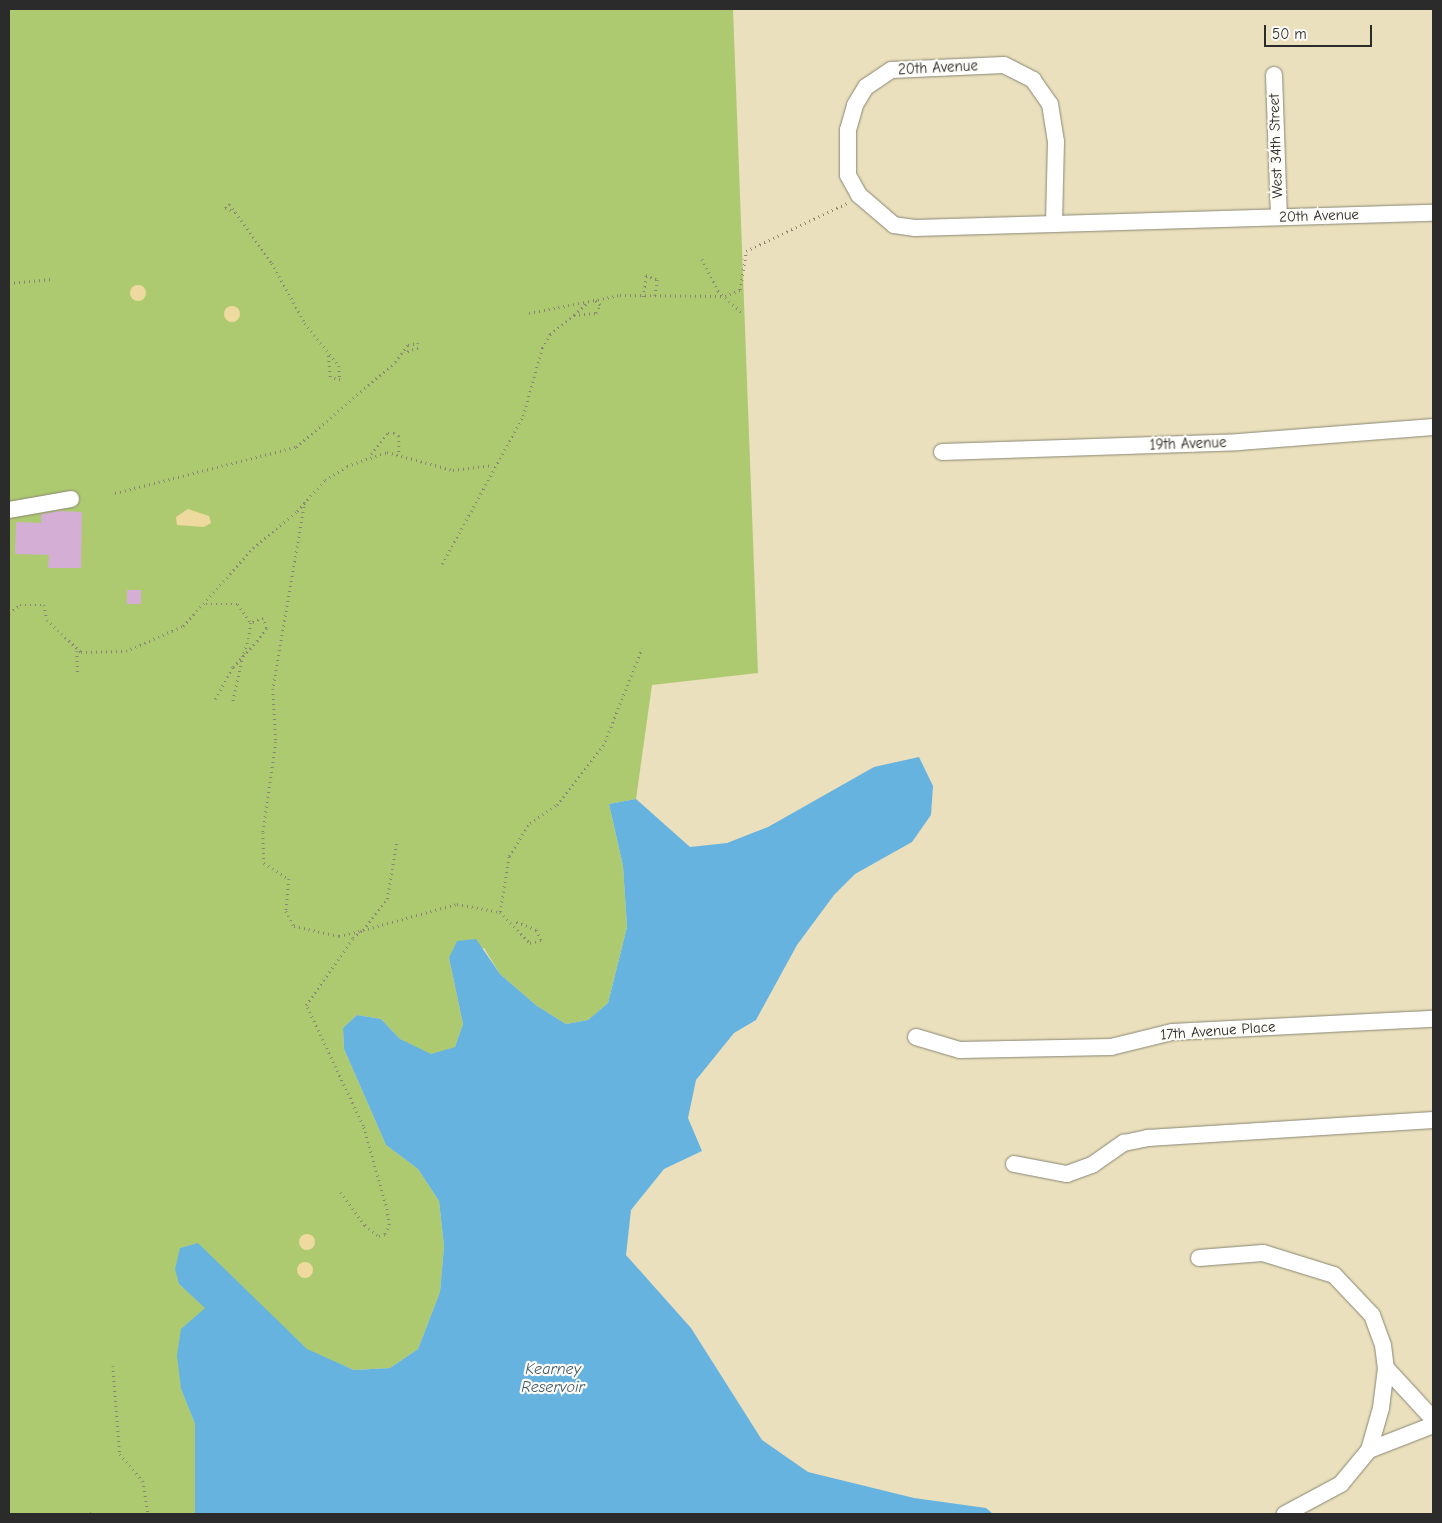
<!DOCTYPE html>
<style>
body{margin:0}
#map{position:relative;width:1442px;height:1523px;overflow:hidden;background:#eae0bd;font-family:"Comic Neue",sans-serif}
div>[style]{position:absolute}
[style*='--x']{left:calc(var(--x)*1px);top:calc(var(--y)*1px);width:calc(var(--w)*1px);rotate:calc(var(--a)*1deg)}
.green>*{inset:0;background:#aeca70}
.sand>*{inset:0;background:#eeda9e}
.round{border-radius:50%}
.water>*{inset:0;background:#67b3e0}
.building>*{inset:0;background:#d4aed5}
.path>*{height:2.5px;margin-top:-1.25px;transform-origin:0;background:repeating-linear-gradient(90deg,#8a8674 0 1px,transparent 0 5px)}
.roads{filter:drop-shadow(0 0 1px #8a8674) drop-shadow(0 0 1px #8a8674)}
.minor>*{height:16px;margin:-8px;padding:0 8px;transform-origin:8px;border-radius:8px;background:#fff}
span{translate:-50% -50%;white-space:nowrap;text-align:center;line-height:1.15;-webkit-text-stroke:4.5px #fdfcf7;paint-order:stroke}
.street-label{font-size:15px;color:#2b2b2b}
.water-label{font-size:16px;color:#405b6a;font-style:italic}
.frame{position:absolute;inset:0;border:10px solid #2b2b2b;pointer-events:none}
.scale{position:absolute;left:1264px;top:25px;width:108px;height:22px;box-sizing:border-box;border:2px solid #2b2b2b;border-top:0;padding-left:6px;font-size:15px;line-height:18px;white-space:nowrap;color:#2b2b2b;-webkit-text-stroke:4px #fdfcf7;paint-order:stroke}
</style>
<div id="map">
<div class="green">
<i style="clip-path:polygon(9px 9px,733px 9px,758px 673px,652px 685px,636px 799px,609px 804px,623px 866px,627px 927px,608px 1003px,588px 1020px,566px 1024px,537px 1006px,500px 974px,484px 948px,449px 958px,463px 1024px,455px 1047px,432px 1057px,400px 1039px,381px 1019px,357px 1015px,343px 1028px,344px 1049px,386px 1145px,418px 1169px,439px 1201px,444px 1246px,440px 1292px,418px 1349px,390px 1368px,354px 1370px,307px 1350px,198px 1244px,180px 1248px,179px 1284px,206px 1308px,181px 1330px,181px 1389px,195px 1424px,195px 1514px,9px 1514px)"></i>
</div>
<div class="sand">
<i class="round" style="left:130px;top:285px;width:16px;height:16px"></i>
<i class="round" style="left:224px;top:306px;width:16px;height:16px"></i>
<i style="clip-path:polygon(188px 509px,209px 516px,211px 523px,204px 527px,177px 525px,176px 517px)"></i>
<i class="round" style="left:299px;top:1234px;width:16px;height:16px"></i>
<i class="round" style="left:297px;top:1262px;width:16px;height:16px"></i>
</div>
<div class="water">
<i style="clip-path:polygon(919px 757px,933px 786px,931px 815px,912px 842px,855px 874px,834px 895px,797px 945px,756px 1020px,734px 1033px,696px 1080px,688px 1118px,702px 1151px,664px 1169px,631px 1210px,626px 1255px,691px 1328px,762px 1440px,808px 1472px,914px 1498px,986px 1508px,993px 1514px,195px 1514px,195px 1424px,181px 1389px,177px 1355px,181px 1329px,205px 1308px,179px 1284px,175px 1269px,180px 1248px,198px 1243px,307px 1349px,354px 1370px,390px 1368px,418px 1349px,440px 1292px,444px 1246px,439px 1201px,418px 1169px,386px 1145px,344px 1049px,343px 1028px,357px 1015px,381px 1019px,400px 1039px,431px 1054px,455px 1047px,463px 1024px,449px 958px,457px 941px,476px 939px,500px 974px,537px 1006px,566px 1024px,588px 1020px,608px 1003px,627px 927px,623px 866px,609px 804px,636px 799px,690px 847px,727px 843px,768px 827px,874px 767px)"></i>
</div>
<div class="building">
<i style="clip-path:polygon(59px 511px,82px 512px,81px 568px,48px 568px,49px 555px,15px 554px,16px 522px,41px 523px,41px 514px)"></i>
<i style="clip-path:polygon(127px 590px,141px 590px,141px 604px,127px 604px)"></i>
</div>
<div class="path">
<i style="--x:235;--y:213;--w:11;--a:-153"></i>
<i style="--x:225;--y:208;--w:6;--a:-39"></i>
<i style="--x:230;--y:204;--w:72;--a:54.6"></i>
<i style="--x:272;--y:263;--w:68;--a:61.2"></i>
<i style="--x:305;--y:323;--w:55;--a:51.7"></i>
<i style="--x:339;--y:366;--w:14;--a:86"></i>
<i style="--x:340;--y:380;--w:10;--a:-163"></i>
<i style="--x:330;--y:377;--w:23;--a:-95"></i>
<i style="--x:702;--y:259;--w:36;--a:63"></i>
<i style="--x:718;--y:291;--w:31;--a:42"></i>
<i style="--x:9;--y:283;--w:44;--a:-5.2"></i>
<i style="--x:643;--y:297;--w:22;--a:-82"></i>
<i style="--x:646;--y:275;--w:13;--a:23"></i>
<i style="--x:658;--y:280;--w:16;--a:101"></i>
<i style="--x:529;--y:313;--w:93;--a:-11.2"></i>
<i style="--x:620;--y:295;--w:105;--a:0.5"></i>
<i style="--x:725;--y:296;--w:16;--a:-22"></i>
<i style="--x:740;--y:290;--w:39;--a:-81"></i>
<i style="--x:746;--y:251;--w:112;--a:-25.4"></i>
<i style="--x:574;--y:315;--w:19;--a:-43"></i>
<i style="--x:371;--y:454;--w:27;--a:-51"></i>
<i style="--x:388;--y:433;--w:6;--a:0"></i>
<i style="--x:394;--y:433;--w:6;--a:31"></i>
<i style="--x:399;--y:436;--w:16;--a:90"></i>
<i style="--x:115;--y:493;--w:187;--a:-14.3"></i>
<i style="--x:296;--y:447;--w:130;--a:-40.6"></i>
<i style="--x:395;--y:362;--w:21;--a:-53"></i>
<i style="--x:408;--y:345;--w:10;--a:-11"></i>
<i style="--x:418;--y:343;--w:5;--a:90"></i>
<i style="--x:418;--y:348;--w:15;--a:160"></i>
<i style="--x:305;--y:502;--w:190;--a:99.7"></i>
<i style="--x:273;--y:689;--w:53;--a:86.8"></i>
<i style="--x:276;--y:742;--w:92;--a:98.1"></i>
<i style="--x:263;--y:833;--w:30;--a:88"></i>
<i style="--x:264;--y:863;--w:30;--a:33"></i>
<i style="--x:289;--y:879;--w:32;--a:95"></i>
<i style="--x:286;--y:911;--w:17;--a:62"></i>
<i style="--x:294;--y:926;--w:46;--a:12.5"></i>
<i style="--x:339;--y:936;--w:25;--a:-14"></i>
<i style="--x:363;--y:930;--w:39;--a:-52"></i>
<i style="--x:387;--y:899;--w:60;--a:-80.4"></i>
<i style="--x:442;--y:564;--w:169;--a:-61.3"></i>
<i style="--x:523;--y:416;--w:71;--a:-74.4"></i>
<i style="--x:542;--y:348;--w:16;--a:-60"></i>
<i style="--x:550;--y:334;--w:31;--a:-38"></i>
<i style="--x:574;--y:315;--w:22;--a:-5"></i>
<i style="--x:596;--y:313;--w:9;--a:-63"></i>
<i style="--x:600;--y:305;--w:9;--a:-139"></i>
<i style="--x:206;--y:604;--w:32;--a:0"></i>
<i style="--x:238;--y:604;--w:23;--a:56"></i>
<i style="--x:9;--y:613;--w:14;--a:-36"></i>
<i style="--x:20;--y:605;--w:24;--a:0"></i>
<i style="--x:44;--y:605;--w:15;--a:79"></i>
<i style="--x:47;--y:620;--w:47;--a:43.3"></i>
<i style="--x:81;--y:652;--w:45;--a:-1.3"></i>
<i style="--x:126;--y:651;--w:62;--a:-23.7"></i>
<i style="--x:183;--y:626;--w:105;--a:-48.1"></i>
<i style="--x:253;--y:548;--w:57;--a:-40.1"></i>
<i style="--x:297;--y:511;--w:42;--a:-47.9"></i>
<i style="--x:325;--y:480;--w:26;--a:-32"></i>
<i style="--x:347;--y:466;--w:42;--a:-19.3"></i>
<i style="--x:387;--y:452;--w:68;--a:15.3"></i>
<i style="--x:453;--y:470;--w:40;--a:-7.1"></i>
<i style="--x:77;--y:651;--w:23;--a:88"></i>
<i style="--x:215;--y:699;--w:37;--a:-61"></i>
<i style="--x:233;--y:667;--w:15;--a:-48"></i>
<i style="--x:243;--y:656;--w:21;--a:-47"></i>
<i style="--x:257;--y:641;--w:16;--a:-55"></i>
<i style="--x:266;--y:628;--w:10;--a:-107"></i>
<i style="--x:263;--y:618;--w:13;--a:157"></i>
<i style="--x:251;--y:623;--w:15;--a:98"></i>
<i style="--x:249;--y:638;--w:19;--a:108"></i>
<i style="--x:243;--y:656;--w:47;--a:102.3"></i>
<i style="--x:500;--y:912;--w:43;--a:45.9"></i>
<i style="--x:530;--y:943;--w:11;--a:-15"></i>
<i style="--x:541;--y:940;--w:11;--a:-117"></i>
<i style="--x:536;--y:930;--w:22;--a:-159"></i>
<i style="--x:341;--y:1192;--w:41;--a:54"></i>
<i style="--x:365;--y:1225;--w:18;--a:38"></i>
<i style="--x:379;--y:1236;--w:6;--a:-18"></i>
<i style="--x:385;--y:1234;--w:10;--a:-66"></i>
<i style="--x:389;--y:1225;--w:15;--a:-98"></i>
<i style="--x:387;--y:1210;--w:87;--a:-105.9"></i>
<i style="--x:363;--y:1126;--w:134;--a:-115.2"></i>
<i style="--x:306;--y:1005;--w:82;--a:-55"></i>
<i style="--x:353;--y:938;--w:13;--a:-39"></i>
<i style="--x:363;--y:930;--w:98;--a:-15.5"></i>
<i style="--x:457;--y:904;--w:44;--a:10.5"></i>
<i style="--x:500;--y:912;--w:57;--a:-80.9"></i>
<i style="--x:509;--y:856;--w:39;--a:-58"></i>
<i style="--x:530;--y:823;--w:32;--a:-34"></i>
<i style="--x:557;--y:805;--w:75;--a:-52.1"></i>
<i style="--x:603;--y:746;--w:105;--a:-68.3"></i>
<i style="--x:113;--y:1366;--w:88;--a:85.5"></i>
<i style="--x:120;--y:1454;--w:35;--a:50"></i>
<i style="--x:143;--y:1481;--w:33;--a:81"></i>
<i style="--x:90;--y:1513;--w:4;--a:14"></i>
</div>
<div class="roads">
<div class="minor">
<i style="--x:1004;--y:65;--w:33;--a:27"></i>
<i style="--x:1033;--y:80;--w:29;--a:55"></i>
<i style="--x:1050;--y:104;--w:37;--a:81"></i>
<i style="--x:1056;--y:141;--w:83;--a:91.4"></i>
<i style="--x:1054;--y:224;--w:139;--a:178.4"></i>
<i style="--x:915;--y:228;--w:21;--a:-172"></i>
<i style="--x:894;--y:225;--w:46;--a:-139.4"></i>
<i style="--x:859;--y:195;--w:23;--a:-119"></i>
<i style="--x:848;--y:175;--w:45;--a:-90"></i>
<i style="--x:848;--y:130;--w:26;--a:-74"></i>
<i style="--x:855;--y:105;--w:21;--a:-59"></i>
<i style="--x:866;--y:87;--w:30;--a:-34"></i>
<i style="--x:891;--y:70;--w:113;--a:-2.5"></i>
<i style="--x:1274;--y:75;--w:142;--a:88"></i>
<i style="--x:1054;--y:224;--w:379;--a:-1.7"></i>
<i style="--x:942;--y:452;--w:297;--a:-1.9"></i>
<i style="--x:1239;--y:442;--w:195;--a:-4.4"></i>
<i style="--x:9;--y:510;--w:63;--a:-10.1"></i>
<i style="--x:916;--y:1037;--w:46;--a:16.5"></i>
<i style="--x:960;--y:1050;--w:151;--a:-1.1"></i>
<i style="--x:1111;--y:1047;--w:63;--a:-13.8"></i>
<i style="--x:1172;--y:1032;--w:261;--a:-2.9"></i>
<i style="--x:1014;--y:1164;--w:54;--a:10.7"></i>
<i style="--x:1067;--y:1174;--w:27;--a:-20"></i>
<i style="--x:1092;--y:1165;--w:39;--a:-35"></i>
<i style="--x:1124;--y:1143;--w:25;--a:-12"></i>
<i style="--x:1148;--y:1138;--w:286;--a:-3.6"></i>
<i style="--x:1199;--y:1258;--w:64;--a:-4.5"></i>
<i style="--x:1263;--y:1253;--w:74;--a:17.2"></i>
<i style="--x:1334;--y:1275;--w:55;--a:46.5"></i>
<i style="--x:1372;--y:1315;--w:32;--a:70"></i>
<i style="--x:1383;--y:1345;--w:23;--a:83"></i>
<i style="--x:1386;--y:1368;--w:40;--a:97.1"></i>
<i style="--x:1381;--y:1408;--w:44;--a:105.9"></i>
<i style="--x:1369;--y:1450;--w:44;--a:129.5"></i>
<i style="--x:1341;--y:1484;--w:64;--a:151.8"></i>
<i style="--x:1386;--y:1368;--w:69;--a:47.3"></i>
<i style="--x:1369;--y:1450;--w:69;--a:-21.3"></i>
</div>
</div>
<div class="street-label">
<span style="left:938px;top:68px;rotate:-3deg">20th Avenue</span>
<span style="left:1276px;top:146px;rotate:-92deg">West 34th Street</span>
<span style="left:1319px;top:216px;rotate:-2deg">20th Avenue</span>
<span style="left:1188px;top:444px;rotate:-2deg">19th Avenue</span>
<span style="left:1218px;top:1031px;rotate:-4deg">17th Avenue Place</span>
</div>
<div class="water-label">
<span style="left:553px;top:1378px">Kearney<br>Reservoir</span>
</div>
<div class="frame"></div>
<div class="scale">50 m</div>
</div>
